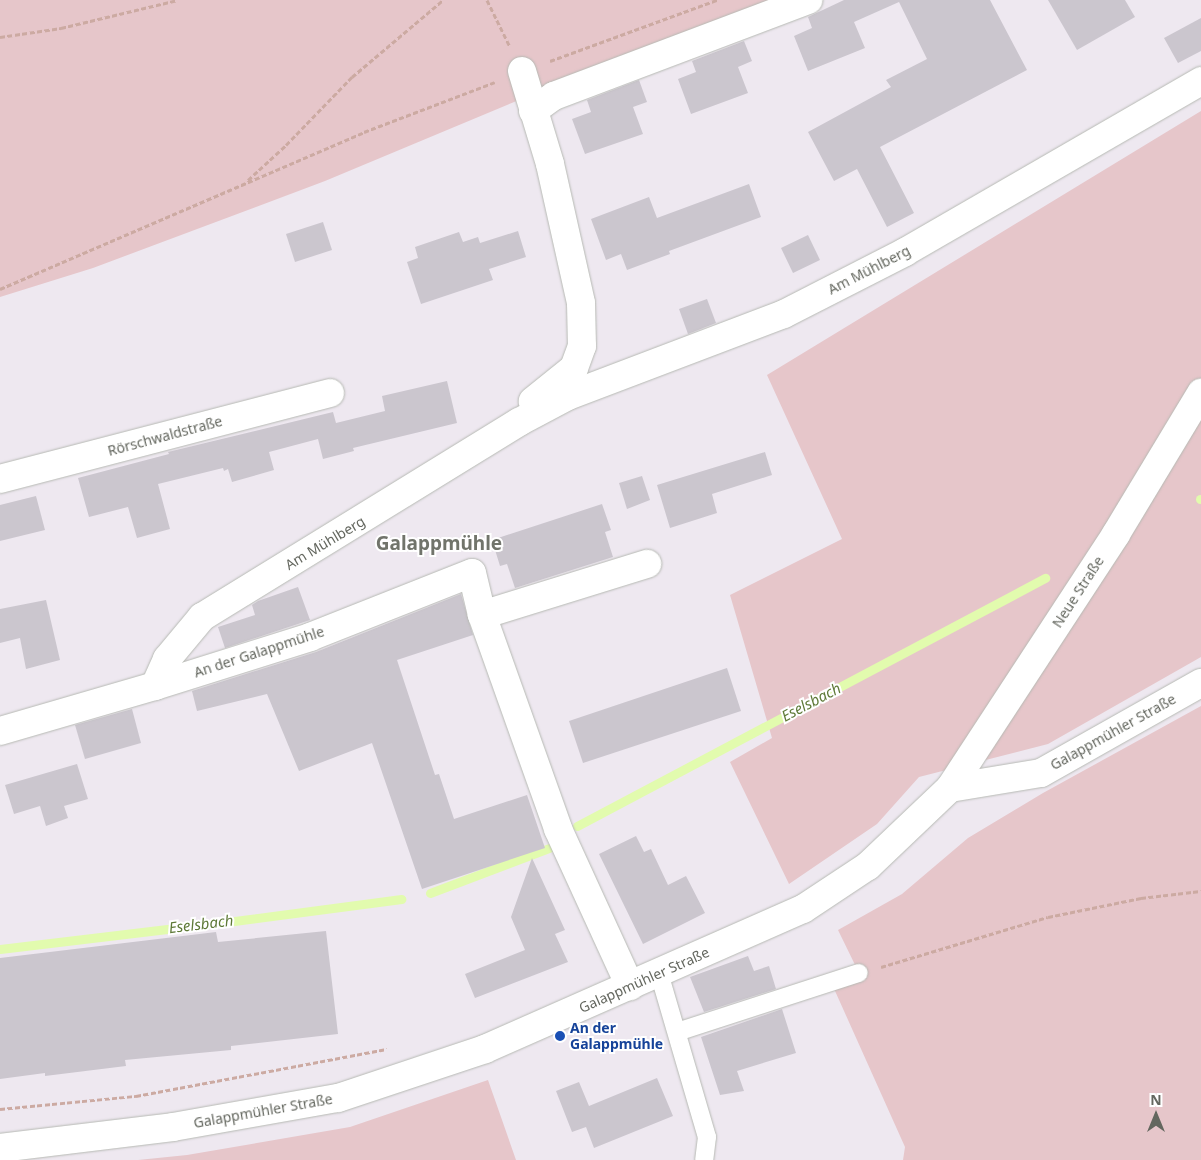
<!DOCTYPE html>
<meta charset="utf-8">
<style>
body{margin:0}
#map{position:relative;width:1201px;height:1160px;overflow:hidden;background:#eee8f0;font-family:"Noto Sans",sans-serif}
div>[style]{position:absolute}
[style*='--x']{left:calc(var(--x)*1px);top:calc(var(--y)*1px);width:calc(var(--w)*1px);rotate:calc(var(--a)*1deg)}
.green>*{inset:0;background:#e6c6ca}
.stream>*{height:9px;margin:-4.5px;padding:0 4.5px;transform-origin:4.5px;border-radius:4.5px;background:#e2fbae}
.building>*{inset:0;background:#cbc6ce}
.path>*{height:3px;margin-top:-1.5px;transform-origin:0;background:repeating-linear-gradient(90deg,#ccaaa2 0 5px,transparent 0 7.5px)}
.roads{filter:drop-shadow(0 0 1px #b6b9b3) drop-shadow(0 0 1px #b6b9b3)}
.lane>*{height:18px;margin:-9px;padding:0 9px;transform-origin:9px;border-radius:9px;background:#fff}
.street>*{height:28px;margin:-14px;padding:0 14px;transform-origin:14px;border-radius:14px;background:#fff}
.secondary>*{height:28px;margin:-14px;padding:0 14px;transform-origin:14px;border-radius:14px;background:#fff}
.dots>*{width:14px;height:14px;translate:-50% -50%;box-sizing:border-box;border:2px solid #fff;border-radius:50%}
span{translate:-50% -50%;white-space:nowrap;text-align:center;line-height:1.15;-webkit-text-stroke:4px #fff;paint-order:stroke}
.street-label{font-size:14px;color:#64675f}
.transit-label{font-size:14px;color:#164399;font-weight:700}
.left{translate:0 -50%;text-align:left}
.water-label{font-size:15px;color:#5e7937;font-style:italic}
.district-label{font-size:19px;color:#71746b;font-weight:700}
.north{position:absolute;left:1131px;top:1090px;width:50px;height:50px;-webkit-text-stroke:4px #fff;paint-order:stroke;rotate:0deg;font-size:14px;font-weight:700;line-height:20px;text-align:center;color:#64675f}
.north::after{content:'';display:block;margin:auto;width:18px;height:22px;background:#64675f;clip-path:polygon(50% 0,100% 100%,50% 72%,0 100%)}
</style>
<div id="map">
<div class="green">
<i style="clip-path:polygon(0 0,788px 0,519px 100px,325px 181px,93px 268px,0 297px)"></i>
<i style="clip-path:polygon(1201px 111px,1201px 657px,1048px 744px,919px 777px,877px 824px,789px 884px,730px 762px,772px 738px,730px 595px,842px 539px,767px 375px)"></i>
<i style="clip-path:polygon(1201px 706px,1201px 1160px,903px 1160px,905px 1147px,831px 982px,859px 973px,838px 930px,902px 894px,968px 838px,1043px 793px)"></i>
<i style="clip-path:polygon(488px 1080px,516px 1160px,138px 1160px,187px 1155px,350px 1127px)"></i>
</div>
<div class="stream">
<i style="--x:1200;--y:499;--w:1;--a:0"></i>
<i style="--x:577;--y:826;--w:530;--a:-27.92"></i>
<i style="--x:430;--y:893;--w:127;--a:-20.7"></i>
<i style="--x:0;--y:949;--w:221;--a:-6.8"></i>
<i style="--x:219;--y:923;--w:184;--a:-7.5"></i>
</div>
<div class="building">
<i style="clip-path:polygon(844px 0,990px 0,1027px 70px,880px 147px,914px 213px,887px 227px,857px 169px,834px 181px,808px 132px,891px 87px,886px 80px,927px 59px,899px 2px,854px 22px,865px 48px,808px 71px,794px 36px,812px 28px,808px 17px)"></i>
<i style="clip-path:polygon(1048px 0,1125px 0,1135px 17px,1077px 50px)"></i>
<i style="clip-path:polygon(1201px 18px,1201px 51px,1178px 63px,1164px 38px)"></i>
<i style="clip-path:polygon(744px 41px,752px 61px,738px 67px,748px 93px,691px 114px,678px 79px,696px 72px,692px 61px)"></i>
<i style="clip-path:polygon(639px 80px,647px 102px,633px 107px,643px 134px,585px 154px,572px 119px,591px 112px,587px 100px)"></i>
<i style="clip-path:polygon(749px 184px,761px 217px,669px 251px,670px 254px,627px 270px,621px 254px,606px 260px,591px 219px,649px 197px,657px 218px)"></i>
<i style="clip-path:polygon(323px 222px,332px 250px,295px 262px,286px 234px)"></i>
<i style="clip-path:polygon(518px 231px,526px 257px,489px 269px,493px 280px,421px 304px,407px 262px,418px 258px,415px 247px,459px 232px,463px 242px,478px 237px,480px 243px)"></i>
<i style="clip-path:polygon(808px 235px,820px 260px,793px 273px,781px 248px)"></i>
<i style="clip-path:polygon(707px 299px,716px 323px,688px 334px,679px 309px)"></i>
<i style="clip-path:polygon(447px 381px,457px 423px,353px 448px,354px 451px,323px 459px,318px 439px,269px 452px,274px 470px,232px 482px,228px 469px,224px 471px,223px 468px,158px 484px,170px 529px,137px 538px,128px 507px,89px 517px,78px 478px,169px 454px,168px 452px,333px 412px,336px 423px,385px 411px,382px 396px)"></i>
<i style="clip-path:polygon(765px 452px,772px 475px,712px 494px,717px 513px,670px 528px,657px 485px)"></i>
<i style="clip-path:polygon(642px 476px,650px 500px,627px 509px,619px 483px)"></i>
<i style="clip-path:polygon(36px 496px,45px 530px,0 541px,0 505px)"></i>
<i style="clip-path:polygon(602px 504px,611px 530px,605px 532px,613px 557px,515px 588px,507px 564px,500px 566px,492px 540px)"></i>
<i style="clip-path:polygon(298px 587px,310px 620px,225px 648px,218px 627px,255px 615px,252px 605px,258px 601px)"></i>
<i style="clip-path:polygon(461px 594px,473px 635px,397px 660px,435px 775px,439px 774px,454px 819px,527px 795px,545px 848px,422px 889px,372px 743px,299px 771px,267px 694px,197px 711px,192px 691px,316px 652px)"></i>
<i style="clip-path:polygon(46px 600px,60px 660px,26px 669px,20px 638px,0 643px,0 609px)"></i>
<i style="clip-path:polygon(727px 668px,741px 711px,583px 763px,569px 721px)"></i>
<i style="clip-path:polygon(132px 709px,141px 743px,85px 759px,75px 725px)"></i>
<i style="clip-path:polygon(77px 764px,88px 799px,64px 806px,68px 818px,46px 826px,40px 806px,14px 814px,5px 785px)"></i>
<i style="clip-path:polygon(636px 836px,644px 852px,651px 849px,668px 885px,686px 876px,705px 913px,643px 944px,599px 854px)"></i>
<i style="clip-path:polygon(532px 858px,565px 930px,555px 934px,568px 962px,475px 998px,465px 974px,525px 950px,511px 917px)"></i>
<i style="clip-path:polygon(326px 931px,338px 1034px,231px 1046px,231px 1050px,125px 1060px,126px 1066px,45px 1076px,45px 1073px,0 1079px,0 958px,216px 932px,218px 942px)"></i>
<i style="clip-path:polygon(748px 956px,754px 971px,769px 966px,776px 989px,704px 1012px,690px 977px)"></i>
<i style="clip-path:polygon(782px 1009px,796px 1053px,737px 1071px,744px 1091px,720px 1095px,701px 1037px)"></i>
<i style="clip-path:polygon(657px 1078px,673px 1116px,594px 1148px,586px 1127px,572px 1132px,556px 1091px,579px 1082px,589px 1106px)"></i>
</div>
<div class="path">
<i style="--x:487;--y:0;--w:52;--a:63.9"></i>
<i style="--x:0;--y:37;--w:62;--a:-8.4"></i>
<i style="--x:61;--y:28;--w:120;--a:-13.5"></i>
<i style="--x:550;--y:61;--w:178;--a:-20.1"></i>
<i style="--x:248;--y:180;--w:52;--a:-42.6"></i>
<i style="--x:286;--y:145;--w:95;--a:-45.9"></i>
<i style="--x:352;--y:77;--w:119;--a:-40.2"></i>
<i style="--x:0;--y:289;--w:396;--a:-23.3"></i>
<i style="--x:364;--y:132;--w:140;--a:-20.9"></i>
<i style="--x:881;--y:967;--w:174;--a:-16.7"></i>
<i style="--x:1048;--y:917;--w:95;--a:-11.5"></i>
<i style="--x:1141;--y:898;--w:60;--a:-6.7"></i>
<i style="--x:0;--y:1109;--w:137;--a:-5.5"></i>
<i style="--x:136;--y:1096;--w:255;--a:-10.6"></i>
</div>
<div class="roads">
<div class="lane">
<i style="--x:659;--y:973;--w:171;--a:73.7"></i>
<i style="--x:707;--y:1137;--w:23;--a:97"></i>
<i style="--x:677;--y:1032;--w:191;--a:-18"></i>
</div>
<div class="street">
<i style="--x:522;--y:71;--w:97;--a:73.2"></i>
<i style="--x:550;--y:164;--w:142;--a:77.4"></i>
<i style="--x:581;--y:303;--w:43;--a:88.7"></i>
<i style="--x:582;--y:346;--w:23;--a:110"></i>
<i style="--x:574;--y:368;--w:53;--a:141.2"></i>
<i style="--x:533;--y:111;--w:26;--a:-36"></i>
<i style="--x:554;--y:96;--w:272;--a:-20.7"></i>
<i style="--x:0;--y:479;--w:341;--a:-14.6"></i>
<i style="--x:482;--y:615;--w:173;--a:-17.2"></i>
<i style="--x:155;--y:686;--w:30;--a:-66"></i>
<i style="--x:167;--y:659;--w:55;--a:-50.2"></i>
<i style="--x:202;--y:617;--w:372;--a:-31.6"></i>
<i style="--x:519;--y:422;--w:55;--a:-28"></i>
<i style="--x:568;--y:396;--w:231;--a:-20.8"></i>
<i style="--x:784;--y:314;--w:136;--a:-27.1"></i>
<i style="--x:905;--y:252;--w:342;--a:-30"></i>
<i style="--x:0;--y:731;--w:161;--a:-16.2"></i>
<i style="--x:155;--y:686;--w:163;--a:-17.5"></i>
<i style="--x:310;--y:637;--w:174;--a:-21.6"></i>
<i style="--x:472;--y:573;--w:43;--a:76.6"></i>
<i style="--x:482;--y:615;--w:227;--a:70.4"></i>
<i style="--x:558;--y:829;--w:173;--a:65.4"></i>
</div>
<div class="secondary">
<i style="--x:950;--y:788;--w:92;--a:-9.4"></i>
<i style="--x:1041;--y:773;--w:184;--a:-29.4"></i>
<i style="--x:0;--y:1148;--w:174;--a:-6.9"></i>
<i style="--x:173;--y:1127;--w:168;--a:-10"></i>
<i style="--x:338;--y:1098;--w:155;--a:-18.4"></i>
<i style="--x:485;--y:1049;--w:347;--a:-23.8"></i>
<i style="--x:803;--y:909;--w:78;--a:-33.5"></i>
<i style="--x:868;--y:866;--w:113;--a:-43.6"></i>
<i style="--x:950;--y:788;--w:303;--a:-56.8"></i>
<i style="--x:1116;--y:534;--w:165;--a:-58.9"></i>
</div>
</div>
<div class="dots">
<i style="left:560px;top:1036px;background:#1a4fb4"></i>
</div>
<div class="street-label">
<span style="left:869px;top:270px;rotate:-27deg">Am Mühlberg</span>
<span style="left:165px;top:436px;rotate:-15deg">Rörschwaldstraße</span>
<span style="left:325px;top:543px;rotate:-31deg">Am Mühlberg</span>
<span style="left:1078px;top:592px;rotate:-57deg">Neue Straße</span>
<span style="left:259px;top:652px;rotate:-18deg">An der Galappmühle</span>
<span style="left:1113px;top:732px;rotate:-29deg">Galappmühler Straße</span>
<span style="left:644px;top:980px;rotate:-24deg">Galappmühler Straße</span>
<span style="left:263px;top:1111px;rotate:-10deg">Galappmühler Straße</span>
</div>
<div class="transit-label">
<span class="left" style="left:570px;top:1036px">An der<br>Galappmühle</span>
</div>
<div class="water-label">
<span style="left:811px;top:702px;rotate:-28deg">Eselsbach</span>
<span style="left:201px;top:924px;rotate:-7deg">Eselsbach</span>
</div>
<div class="district-label">
<span style="left:439px;top:544px">Galappmühle</span>
</div>
<div class="north">N</div>
</div>
